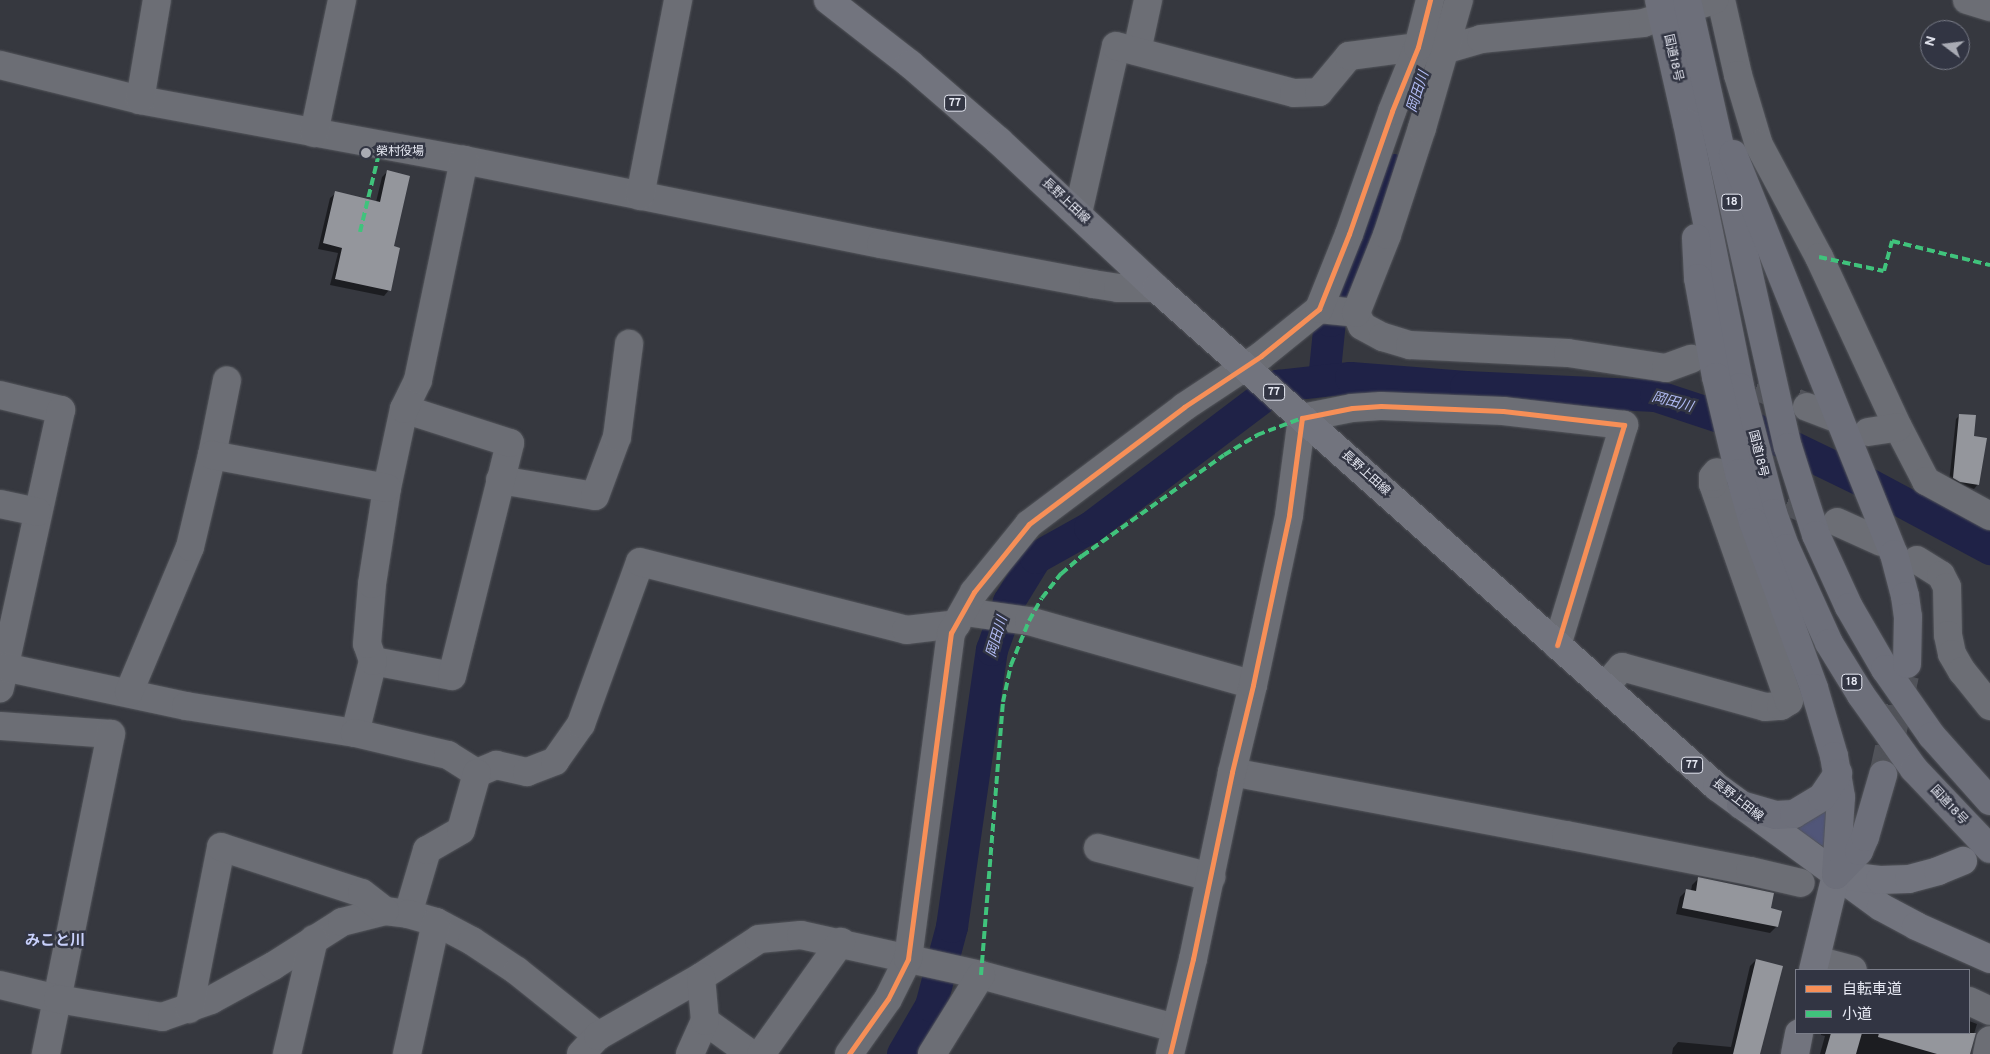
<!DOCTYPE html>
<meta charset="utf-8">
<style>
body{margin:0}
#map{position:relative;width:1990px;height:1054px;overflow:hidden;background:#36383f;font-family:Overpass,"Noto Sans JP",sans-serif}
div>[style]{position:absolute}
[style*='--x']{left:calc(var(--x)*1px);top:calc(var(--y)*1px);width:calc(var(--w)*1px);rotate:calc(var(--a)*1deg)}
.green>*{inset:0;background:#515679}
.shadow>*{inset:0;background:#0007}
.river>*{height:32px;margin:-16px;padding:0 16px;transform-origin:16px;border-radius:16px;background:#1f2247}
.building>*{inset:0;background:#94969c}
.minor-tunnel>*{height:28px;margin-top:-14px;transform-origin:0;background:repeating-linear-gradient(90deg,#51535a 0 28px,transparent 0 42px)}
.highway-tunnel>*{height:28px;margin-top:-14px;transform-origin:0;background:repeating-linear-gradient(90deg,#51535a 0 28px,transparent 0 42px)}
.roads{filter:drop-shadow(0 0 1px #53555b) drop-shadow(0 0 1px #53555b)}
.minor>*{height:28px;margin:-14px;padding:0 14px;transform-origin:14px;border-radius:14px;background:#6c6e75}
.major>*{height:28px;margin:-14px;padding:0 14px;transform-origin:14px;border-radius:14px;background:#72747e}
.highway>*{height:28px;margin:-14px;padding:0 14px;transform-origin:14px;border-radius:14px;background:#6d6f7a}
.quiet>*{height:4px;margin-top:-2px;transform-origin:0;background:repeating-linear-gradient(90deg,#40c37c 0 8px,transparent 0 12px)}
.cycleway>*{height:5px;margin:-2.5px;padding:0 2.5px;transform-origin:2.5px;border-radius:2.5px;background:#f78f57}
.dots>*{width:14px;height:14px;translate:-50% -50%;box-sizing:border-box;border:2px solid #323543;border-radius:50%}
span{translate:-50% -50%;white-space:nowrap;text-align:center;line-height:1.15;-webkit-text-stroke:5px #323543;paint-order:stroke}
.shield-label span{padding:1px 4px;background:#323543;border:1px solid;border-radius:4px;-webkit-text-stroke-width:0}
.shield-label{font-size:11px;color:#e7e9f3;font-weight:700}
.street-label{font-size:12px;color:#e7e9f3}
.poi-label{font-size:12px;color:#e7e9f3}
.left{translate:0 -50%;text-align:left}
.water-label{font-size:14px;color:#b3bdf6;font-style:italic}
.quarter-label{font-size:15px;color:#c8d0fb;font-weight:700}
.legend{position:absolute;left:1795px;top:969px;width:175px;height:65px;box-sizing:border-box;background:#323543;border:1px solid #7a7d89;margin:0;padding:6px 9px;list-style:none;font-size:15px;color:#e7e9f3}
.legend li{display:flex;align-items:center;gap:10px;height:25px}
.legend b{width:25px;border:1px solid #7a7d89}
.north{position:absolute;left:1920px;top:20px;width:50px;height:50px;box-sizing:border-box;background:#323543;border:1px solid #7a7d89;border-radius:50%;rotate:285deg;font-size:14px;font-weight:700;line-height:20px;text-align:center;color:#e7e9f3}
.north::after{content:'';display:block;margin:auto;width:18px;height:22px;background:#a9abb4;clip-path:polygon(50% 0,100% 100%,50% 72%,0 100%)}
</style>
<div id="map">
<div class="green">
<i style="clip-path:polygon(1832px 803px,1824px 847px,1791px 826px,1813px 818px)"></i>
</div>
<div class="shadow">
<i style="clip-path:polygon(387px 172px,392px 247px,389px 290px,384px 296px,330px 285px,338px 253px,318px 249px,330px 198px,336px 193px,376px 202px,382px 177px)"></i>
<i style="clip-path:polygon(1960px 415px,1972px 437px,1978px 484px,1974px 489px,1949px 482px,1956px 419px)"></i>
<i style="clip-path:polygon(1699px 878px,1770px 909px,1777px 926px,1770px 933px,1676px 914px,1680px 897px,1687px 890px,1691px 891px,1692px 885px)"></i>
<i style="clip-path:polygon(1756px 960px,1759px 1054px,1672px 1054px,1673px 1048px,1678px 1042px,1731px 1047px,1750px 966px)"></i>
<i style="clip-path:polygon(1969px 1021px,1977px 1024px,1968px 1054px,1820px 1054px,1825px 1036px,1821px 1035px,1821px 1033px,1969px 1033px)"></i>
</div>
<div class="river">
<i style="--x:1324;--y:380;--w:59;--a:-84.2"></i>
<i style="--x:1330;--y:321;--w:123;--a:-65.5"></i>
<i style="--x:1381;--y:209;--w:41;--a:-71.6"></i>
<i style="--x:903;--y:1054;--w:56;--a:-59.7"></i>
<i style="--x:931;--y:1006;--w:82;--a:-75.1"></i>
<i style="--x:952;--y:927;--w:280;--a:-81.8"></i>
<i style="--x:992;--y:650;--w:51;--a:-70.5"></i>
<i style="--x:1009;--y:602;--w:52;--a:-58.5"></i>
<i style="--x:1036;--y:558;--w:62;--a:-29.1"></i>
<i style="--x:1090;--y:528;--w:236;--a:-37.1"></i>
<i style="--x:1278;--y:386;--w:73;--a:-6.3"></i>
<i style="--x:1351;--y:378;--w:115;--a:4.5"></i>
<i style="--x:1466;--y:387;--w:190;--a:2.7"></i>
<i style="--x:1656;--y:396;--w:102;--a:18.3"></i>
<i style="--x:1753;--y:428;--w:127;--a:25.8"></i>
<i style="--x:1867;--y:483;--w:140;--a:28.2"></i>
</div>
<div class="building">
<i style="clip-path:polygon(387px 170px,410px 176px,394px 246px,400px 248px,391px 291px,335px 279px,342px 248px,323px 243px,335px 191px,380px 202px)"></i>
<i style="clip-path:polygon(1959px 414px,1976px 415px,1974px 436px,1987px 438px,1979px 485px,1960px 482px,1953px 478px)"></i>
<i style="clip-path:polygon(1698px 877px,1774px 893px,1771px 908px,1782px 911px,1778px 927px,1682px 908px,1686px 889px,1696px 891px)"></i>
<i style="clip-path:polygon(1756px 959px,1783px 966px,1760px 1054px,1733px 1054px)"></i>
<i style="clip-path:polygon(1831px 1033px,1862px 1033px,1856px 1054px,1825px 1054px)"></i>
<i style="clip-path:polygon(1879px 1033px,1976px 1033px,1970px 1054px,1937px 1054px,1878px 1037px)"></i>
</div>
<div class="minor-tunnel">
<i style="--x:1718;--y:370;--w:96;--a:22.6"></i>
<i style="--x:1749;--y:485;--w:82;--a:23.1"></i>
</div>
<div class="highway-tunnel">
<i style="--x:1883;--y:775;--w:102;--a:-77.6"></i>
</div>
<div class="roads">
<div class="minor">
<i style="--x:1721;--y:0;--w:77;--a:77.2"></i>
<i style="--x:1738;--y:75;--w:73;--a:73.3"></i>
<i style="--x:1759;--y:145;--w:127;--a:61.8"></i>
<i style="--x:1819;--y:257;--w:187;--a:65.1"></i>
<i style="--x:1898;--y:427;--w:61;--a:62.6"></i>
<i style="--x:1926;--y:481;--w:73;--a:28.7"></i>
<i style="--x:1967;--y:0;--w:24;--a:17"></i>
<i style="--x:1137;--y:51;--w:52;--a:-77.8"></i>
<i style="--x:0;--y:65;--w:144;--a:14"></i>
<i style="--x:140;--y:100;--w:330;--a:10.5"></i>
<i style="--x:464;--y:160;--w:425;--a:11.4"></i>
<i style="--x:881;--y:244;--w:216;--a:10.7"></i>
<i style="--x:1093;--y:284;--w:25;--a:9"></i>
<i style="--x:1118;--y:288;--w:38;--a:0"></i>
<i style="--x:140;--y:100;--w:101;--a:-80.4"></i>
<i style="--x:314;--y:133;--w:136;--a:-78.1"></i>
<i style="--x:640;--y:196;--w:200;--a:-79"></i>
<i style="--x:1078;--y:213;--w:171;--a:-77.2"></i>
<i style="--x:1116;--y:46;--w:184;--a:14.8"></i>
<i style="--x:1294;--y:93;--w:25;--a:-2"></i>
<i style="--x:1319;--y:92;--w:47;--a:-50.2"></i>
<i style="--x:1349;--y:56;--w:70;--a:-7.4"></i>
<i style="--x:1418;--y:47;--w:29;--a:4"></i>
<i style="--x:1447;--y:49;--w:35;--a:-16"></i>
<i style="--x:1481;--y:39;--w:163;--a:-5.6"></i>
<i style="--x:1643;--y:23;--w:75;--a:-17.9"></i>
<i style="--x:1319;--y:309;--w:37;--a:6"></i>
<i style="--x:1356;--y:313;--w:14;--a:65"></i>
<i style="--x:1362;--y:326;--w:24;--a:28"></i>
<i style="--x:1383;--y:337;--w:28;--a:17"></i>
<i style="--x:1410;--y:345;--w:158;--a:2.9"></i>
<i style="--x:1568;--y:353;--w:99;--a:8.7"></i>
<i style="--x:1666;--y:368;--w:27;--a:-20"></i>
<i style="--x:1356;--y:313;--w:84;--a:-68.3"></i>
<i style="--x:1387;--y:235;--w:113;--a:-71.9"></i>
<i style="--x:1422;--y:128;--w:133;--a:-73.9"></i>
<i style="--x:0;--y:395;--w:63;--a:13.8"></i>
<i style="--x:61;--y:410;--w:285;--a:102.4"></i>
<i style="--x:1807;--y:407;--w:30;--a:21"></i>
<i style="--x:1868;--y:432;--w:30;--a:-9"></i>
<i style="--x:212;--y:455;--w:76;--a:-78.7"></i>
<i style="--x:500;--y:480;--w:96;--a:9.6"></i>
<i style="--x:595;--y:496;--w:63;--a:-69.6"></i>
<i style="--x:617;--y:437;--w:94;--a:-82.6"></i>
<i style="--x:0;--y:504;--w:38;--a:12"></i>
<i style="--x:1837;--y:522;--w:48;--a:24.4"></i>
<i style="--x:1917;--y:560;--w:28;--a:32"></i>
<i style="--x:1941;--y:575;--w:13;--a:63"></i>
<i style="--x:1947;--y:587;--w:48;--a:88.8"></i>
<i style="--x:1948;--y:635;--w:19;--a:78"></i>
<i style="--x:1952;--y:654;--w:20;--a:60"></i>
<i style="--x:1962;--y:671;--w:45;--a:51.3"></i>
<i style="--x:965;--y:612;--w:65;--a:8"></i>
<i style="--x:1029;--y:621;--w:233;--a:15.9"></i>
<i style="--x:373;--y:661;--w:80;--a:10.8"></i>
<i style="--x:452;--y:676;--w:240;--a:-76"></i>
<i style="--x:510;--y:443;--w:111;--a:-162.2"></i>
<i style="--x:4;--y:667;--w:186;--a:12.1"></i>
<i style="--x:186;--y:706;--w:171;--a:9.1"></i>
<i style="--x:355;--y:733;--w:74;--a:-76"></i>
<i style="--x:373;--y:661;--w:18;--a:-109"></i>
<i style="--x:367;--y:644;--w:60;--a:-85.2"></i>
<i style="--x:372;--y:584;--w:97;--a:-81.1"></i>
<i style="--x:387;--y:488;--w:81;--a:-77.9"></i>
<i style="--x:404;--y:409;--w:32;--a:-64"></i>
<i style="--x:418;--y:380;--w:225;--a:-78.2"></i>
<i style="--x:1605;--y:687;--w:26;--a:-50"></i>
<i style="--x:1622;--y:667;--w:148;--a:15.6"></i>
<i style="--x:1765;--y:707;--w:16;--a:-4"></i>
<i style="--x:1781;--y:706;--w:9;--a:-32"></i>
<i style="--x:1789;--y:701;--w:230;--a:-109.3"></i>
<i style="--x:1713;--y:484;--w:7;--a:-90"></i>
<i style="--x:1713;--y:477;--w:6;--a:-51"></i>
<i style="--x:129;--y:692;--w:157;--a:-67.2"></i>
<i style="--x:190;--y:547;--w:95;--a:-76.6"></i>
<i style="--x:212;--y:455;--w:178;--a:10.7"></i>
<i style="--x:0;--y:726;--w:111;--a:4.1"></i>
<i style="--x:111;--y:734;--w:327;--a:101.5"></i>
<i style="--x:355;--y:733;--w:96;--a:13.3"></i>
<i style="--x:448;--y:755;--w:34;--a:32"></i>
<i style="--x:1232;--y:772;--w:340;--a:10.7"></i>
<i style="--x:1566;--y:835;--w:187;--a:11.1"></i>
<i style="--x:1750;--y:871;--w:52;--a:13.2"></i>
<i style="--x:477;--y:773;--w:21;--a:-23"></i>
<i style="--x:496;--y:765;--w:32;--a:13"></i>
<i style="--x:527;--y:772;--w:30;--a:-21"></i>
<i style="--x:555;--y:761;--w:45;--a:-54.9"></i>
<i style="--x:581;--y:724;--w:172;--a:-70"></i>
<i style="--x:640;--y:562;--w:275;--a:14.3"></i>
<i style="--x:906;--y:630;--w:51;--a:-6.7"></i>
<i style="--x:1098;--y:848;--w:117;--a:14.4"></i>
<i style="--x:408;--y:914;--w:67;--a:-73.5"></i>
<i style="--x:427;--y:850;--w:39;--a:-30"></i>
<i style="--x:461;--y:830;--w:59;--a:-74.3"></i>
<i style="--x:1816;--y:960;--w:38;--a:15"></i>
<i style="--x:0;--y:985;--w:60;--a:13.6"></i>
<i style="--x:58;--y:999;--w:106;--a:9.8"></i>
<i style="--x:162;--y:1017;--w:52;--a:-19.1"></i>
<i style="--x:211;--y:1000;--w:71;--a:-28.7"></i>
<i style="--x:273;--y:966;--w:82;--a:-32.5"></i>
<i style="--x:342;--y:922;--w:44;--a:-14.3"></i>
<i style="--x:385;--y:911;--w:23;--a:7"></i>
<i style="--x:408;--y:914;--w:29;--a:16"></i>
<i style="--x:436;--y:922;--w:41;--a:27.8"></i>
<i style="--x:472;--y:941;--w:54;--a:33.7"></i>
<i style="--x:517;--y:971;--w:104;--a:38.7"></i>
<i style="--x:1969;--y:1001;--w:23;--a:25"></i>
<i style="--x:189;--y:1009;--w:165;--a:-78.8"></i>
<i style="--x:221;--y:847;--w:148;--a:18.1"></i>
<i style="--x:362;--y:893;--w:29;--a:38"></i>
<i style="--x:705;--y:1021;--w:57;--a:35.7"></i>
<i style="--x:287;--y:1054;--w:118;--a:-76.8"></i>
<i style="--x:407;--y:1054;--w:135;--a:-77.6"></i>
<i style="--x:581;--y:1054;--w:25;--a:-47"></i>
<i style="--x:598;--y:1036;--w:119;--a:-29.8"></i>
<i style="--x:701;--y:977;--w:69;--a:-33.2"></i>
<i style="--x:759;--y:939;--w:42;--a:-5.4"></i>
<i style="--x:801;--y:935;--w:184;--a:12.5"></i>
<i style="--x:981;--y:975;--w:201;--a:15.3"></i>
<i style="--x:690;--y:1054;--w:36;--a:-66"></i>
<i style="--x:705;--y:1021;--w:44;--a:-95.2"></i>
<i style="--x:761;--y:1054;--w:138;--a:-54.5"></i>
<i style="--x:849;--y:1054;--w:67;--a:-54.7"></i>
<i style="--x:888;--y:999;--w:45;--a:-63.4"></i>
<i style="--x:908;--y:959;--w:329;--a:-82.5"></i>
<i style="--x:951;--y:633;--w:47;--a:-60.7"></i>
<i style="--x:974;--y:592;--w:87;--a:-51"></i>
<i style="--x:1029;--y:524;--w:194;--a:-37"></i>
<i style="--x:1184;--y:407;--w:92;--a:-33.5"></i>
<i style="--x:1261;--y:356;--w:75;--a:-39"></i>
<i style="--x:1319;--y:309;--w:81;--a:-68.2"></i>
<i style="--x:1349;--y:234;--w:130;--a:-70.7"></i>
<i style="--x:1392;--y:111;--w:69;--a:-67.9"></i>
<i style="--x:1418;--y:47;--w:49;--a:-75.7"></i>
<i style="--x:932;--y:1054;--w:93;--a:-58.2"></i>
<i style="--x:1170;--y:1054;--w:98;--a:-76.4"></i>
<i style="--x:1193;--y:959;--w:191;--a:-78.2"></i>
<i style="--x:1232;--y:772;--w:89;--a:-76.4"></i>
<i style="--x:1253;--y:685;--w:174;--a:-78"></i>
<i style="--x:1289;--y:515;--w:98;--a:-82.4"></i>
<i style="--x:1302;--y:418;--w:51;--a:-11.3"></i>
<i style="--x:1352;--y:408;--w:29;--a:-4"></i>
<i style="--x:1381;--y:406;--w:122;--a:2.3"></i>
<i style="--x:1503;--y:411;--w:122;--a:6.6"></i>
<i style="--x:1624;--y:425;--w:230;--a:106.9"></i>
<i style="--x:1987;--y:1054;--w:14;--a:-78"></i>
</div>
<div class="major">
<i style="--x:828;--y:0;--w:104;--a:38"></i>
<i style="--x:910;--y:64;--w:118;--a:40.9"></i>
<i style="--x:999;--y:141;--w:215;--a:43.1"></i>
<i style="--x:1156;--y:288;--w:751;--a:41.65"></i>
<i style="--x:1717;--y:787;--w:203;--a:36.2"></i>
<i style="--x:1881;--y:907;--w:40;--a:28"></i>
<i style="--x:1916;--y:926;--w:81;--a:24"></i>
<i style="--x:1838;--y:875;--w:42;--a:6.8"></i>
<i style="--x:1880;--y:880;--w:29;--a:-2"></i>
<i style="--x:1909;--y:879;--w:30;--a:-15"></i>
<i style="--x:1938;--y:871;--w:27;--a:-22"></i>
<i style="--x:1813;--y:970;--w:98;--a:-76.4"></i>
<i style="--x:1795;--y:1054;--w:21;--a:-79"></i>
</div>
<div class="highway">
<i style="--x:1659;--y:0;--w:126;--a:77.2"></i>
<i style="--x:1687;--y:123;--w:269;--a:78.6"></i>
<i style="--x:1740;--y:387;--w:130;--a:75.3"></i>
<i style="--x:1773;--y:513;--w:37;--a:70"></i>
<i style="--x:1786;--y:548;--w:104;--a:65.6"></i>
<i style="--x:1829;--y:643;--w:61;--a:58.4"></i>
<i style="--x:1861;--y:695;--w:91;--a:54.4"></i>
<i style="--x:1914;--y:769;--w:110;--a:46.5"></i>
<i style="--x:1687;--y:0;--w:458;--a:77.3"></i>
<i style="--x:1788;--y:447;--w:92;--a:72.3"></i>
<i style="--x:1816;--y:535;--w:79;--a:65.4"></i>
<i style="--x:1849;--y:607;--w:72;--a:59.9"></i>
<i style="--x:1885;--y:669;--w:82;--a:55"></i>
<i style="--x:1932;--y:736;--w:87;--a:48.3"></i>
<i style="--x:1733;--y:154;--w:431;--a:68.1"></i>
<i style="--x:1894;--y:554;--w:43;--a:75.3"></i>
<i style="--x:1905;--y:596;--w:21;--a:82"></i>
<i style="--x:1908;--y:617;--w:47;--a:91.2"></i>
<i style="--x:1696;--y:238;--w:40;--a:87.1"></i>
<i style="--x:1698;--y:278;--w:101;--a:79.7"></i>
<i style="--x:1716;--y:377;--w:99;--a:76.5"></i>
<i style="--x:1739;--y:473;--w:51;--a:74.1"></i>
<i style="--x:1753;--y:522;--w:177;--a:69.8"></i>
<i style="--x:1814;--y:688;--w:71;--a:73.6"></i>
<i style="--x:1834;--y:756;--w:42;--a:80.3"></i>
<i style="--x:1841;--y:797;--w:78;--a:93.7"></i>
<i style="--x:1741;--y:805;--w:36;--a:16"></i>
<i style="--x:1776;--y:815;--w:18;--a:-3"></i>
<i style="--x:1794;--y:814;--w:33;--a:-31"></i>
<i style="--x:1822;--y:797;--w:29;--a:-56"></i>
<i style="--x:1836;--y:875;--w:33;--a:-46"></i>
<i style="--x:1859;--y:851;--w:15;--a:-67"></i>
<i style="--x:1865;--y:837;--w:65;--a:-73.8"></i>
</div>
</div>
<div class="quiet">
<i style="--x:360;--y:232;--w:89;--a:-76.4"></i>
<i style="--x:1819;--y:257;--w:66;--a:12.2"></i>
<i style="--x:1884;--y:271;--w:31;--a:-75"></i>
<i style="--x:1892;--y:241;--w:101;--a:13.8"></i>
<i style="--x:981;--y:975;--w:274;--a:-85.4"></i>
<i style="--x:1003;--y:702;--w:38;--a:-78"></i>
<i style="--x:1011;--y:665;--w:48;--a:-67.8"></i>
<i style="--x:1029;--y:621;--w:26;--a:-61"></i>
<i style="--x:1042;--y:598;--w:31;--a:-52"></i>
<i style="--x:1061;--y:574;--w:28;--a:-41"></i>
<i style="--x:1082;--y:556;--w:174;--a:-35.4"></i>
<i style="--x:1224;--y:455;--w:39;--a:-31"></i>
<i style="--x:1257;--y:435;--w:48;--a:-20.7"></i>
</div>
<div class="cycleway">
<i style="--x:849;--y:1054;--w:67;--a:-54.7"></i>
<i style="--x:888;--y:999;--w:45;--a:-63.4"></i>
<i style="--x:908;--y:959;--w:329;--a:-82.5"></i>
<i style="--x:951;--y:633;--w:47;--a:-60.7"></i>
<i style="--x:974;--y:592;--w:87;--a:-51"></i>
<i style="--x:1029;--y:524;--w:194;--a:-37"></i>
<i style="--x:1184;--y:407;--w:92;--a:-33.5"></i>
<i style="--x:1261;--y:356;--w:75;--a:-39"></i>
<i style="--x:1319;--y:309;--w:81;--a:-68.2"></i>
<i style="--x:1349;--y:234;--w:130;--a:-70.7"></i>
<i style="--x:1392;--y:111;--w:69;--a:-67.9"></i>
<i style="--x:1418;--y:47;--w:49;--a:-75.7"></i>
<i style="--x:1170;--y:1054;--w:98;--a:-76.4"></i>
<i style="--x:1193;--y:959;--w:191;--a:-78.2"></i>
<i style="--x:1232;--y:772;--w:89;--a:-76.4"></i>
<i style="--x:1253;--y:685;--w:174;--a:-78"></i>
<i style="--x:1289;--y:515;--w:98;--a:-82.4"></i>
<i style="--x:1302;--y:418;--w:51;--a:-11.3"></i>
<i style="--x:1352;--y:408;--w:29;--a:-4"></i>
<i style="--x:1381;--y:406;--w:122;--a:2.3"></i>
<i style="--x:1503;--y:411;--w:122;--a:6.6"></i>
<i style="--x:1624;--y:425;--w:230;--a:106.9"></i>
</div>
<div class="dots">
<i style="left:366px;top:153px;background:#a9abb4"></i>
</div>
<div class="shield-label">
<span style="left:955px;top:103px">77</span>
<span style="left:1732px;top:202px">18</span>
<span style="left:1274px;top:392px">77</span>
<span style="left:1852px;top:682px">18</span>
<span style="left:1692px;top:765px">77</span>
</div>
<div class="street-label">
<span style="left:1672px;top:58px;rotate:77deg">国道18号</span>
<span style="left:1065px;top:202px;rotate:43deg">長野上田線</span>
<span style="left:1757px;top:454px;rotate:76deg">国道18号</span>
<span style="left:1365px;top:474px;rotate:42deg">長野上田線</span>
<span style="left:1737px;top:801px;rotate:38deg">長野上田線</span>
<span style="left:1948px;top:806px;rotate:47deg">国道18号</span>
</div>
<div class="poi-label">
<span class="left" style="left:376px;top:153px">榮村役場</span>
</div>
<div class="water-label">
<span style="left:1419px;top:92px;rotate:-72deg">岡田川</span>
<span style="left:1672px;top:403px;rotate:15deg">岡田川</span>
<span style="left:998px;top:637px;rotate:-73deg">岡田川</span>
</div>
<div class="quarter-label">
<span style="left:55px;top:942px">みこと川</span>
</div>
<ul class="legend">
<li><b style="height:6px;background:#f78f57"></b>自転車道</li>
<li><b style="height:6px;background:#40c37c"></b>小道</li>
</ul>
<div class="north">N</div>
</div>
